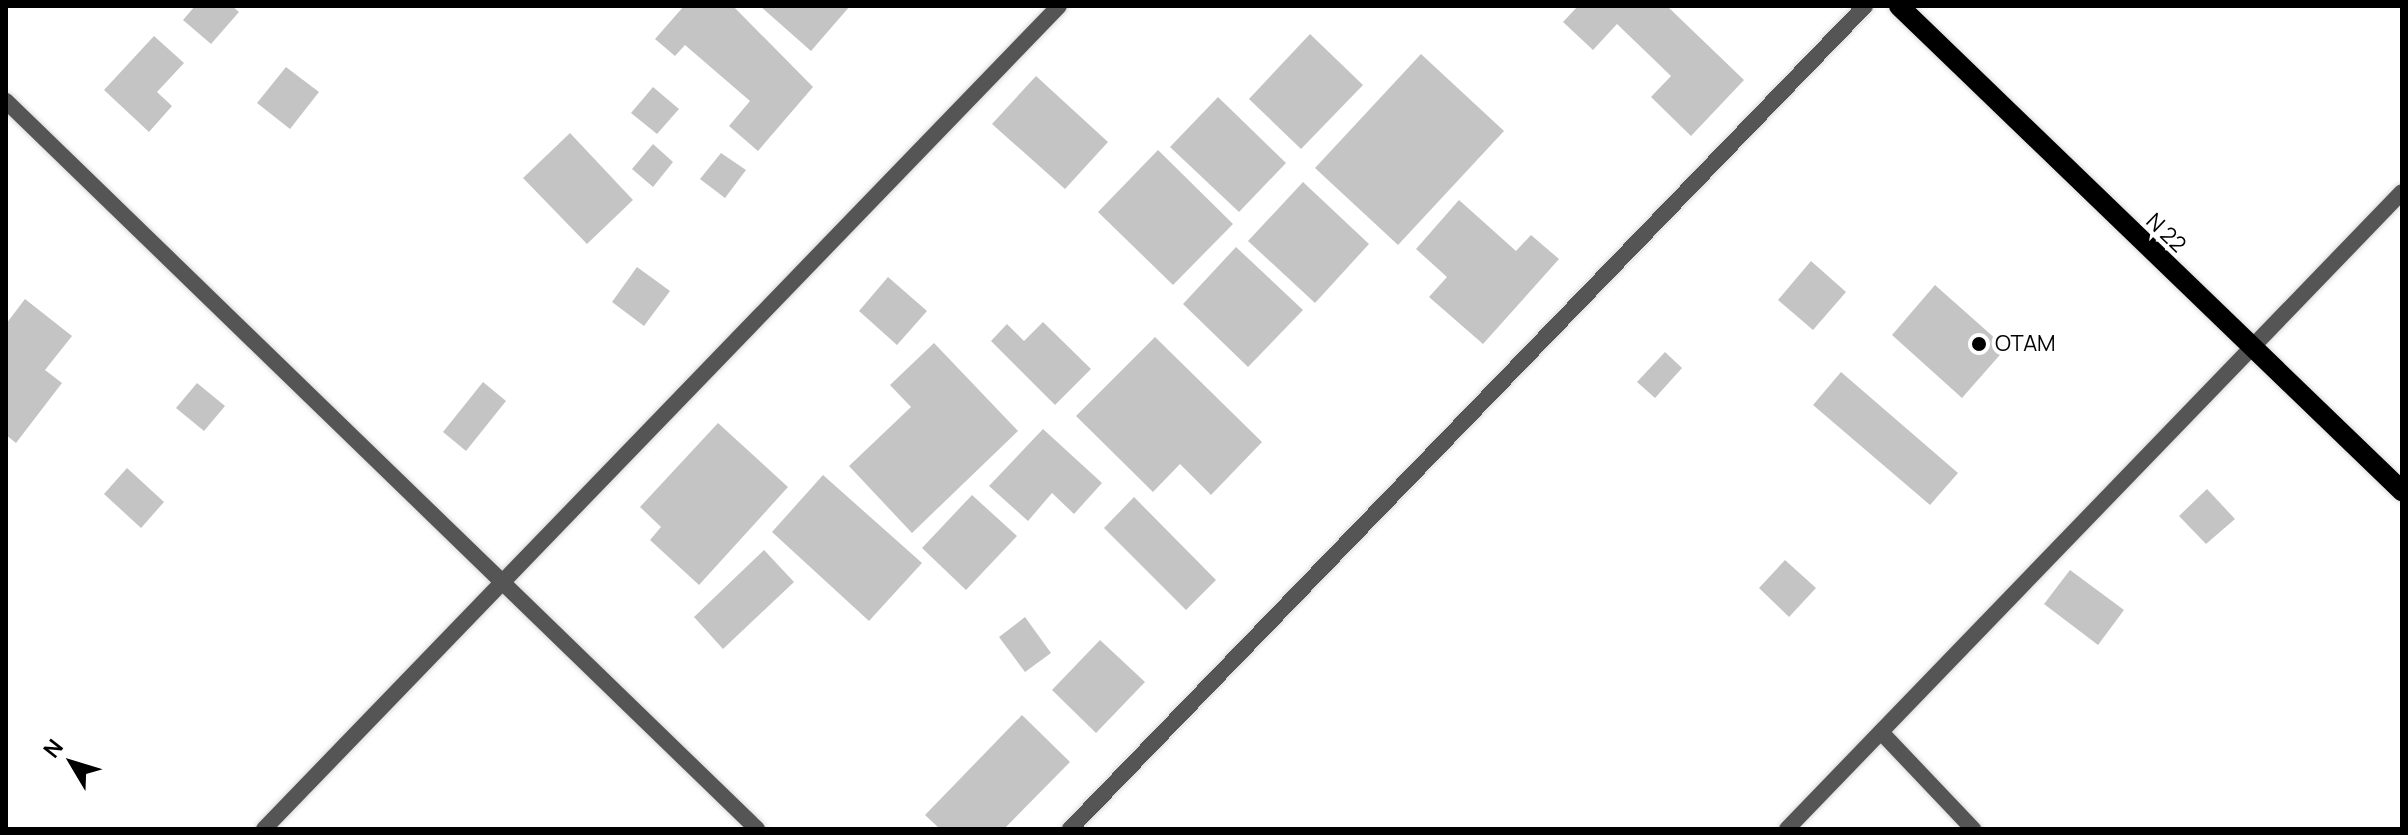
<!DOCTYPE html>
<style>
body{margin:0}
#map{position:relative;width:2408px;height:835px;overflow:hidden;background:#fff;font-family:Manrope,sans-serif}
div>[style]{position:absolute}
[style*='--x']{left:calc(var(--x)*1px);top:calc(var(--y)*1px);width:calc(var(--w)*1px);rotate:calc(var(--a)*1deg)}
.building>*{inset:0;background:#c4c4c4}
.roads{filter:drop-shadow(0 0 2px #dbdbdb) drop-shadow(0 0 2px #dbdbdb)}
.street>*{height:16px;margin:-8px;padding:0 8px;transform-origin:8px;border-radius:8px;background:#555}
.primary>*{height:20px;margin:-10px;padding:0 10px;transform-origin:10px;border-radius:10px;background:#000}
.dots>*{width:22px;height:22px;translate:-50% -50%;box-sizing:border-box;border:4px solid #fff;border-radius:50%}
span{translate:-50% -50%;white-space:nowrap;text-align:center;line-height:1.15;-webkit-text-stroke:8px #fff;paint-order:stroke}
.street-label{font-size:22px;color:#000}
.poi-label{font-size:22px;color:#000}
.left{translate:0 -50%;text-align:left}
.frame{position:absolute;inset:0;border:8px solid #000;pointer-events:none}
.north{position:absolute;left:32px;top:723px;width:80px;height:80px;-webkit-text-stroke:6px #fff;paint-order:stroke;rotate:308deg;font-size:22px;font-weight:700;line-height:32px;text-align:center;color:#000}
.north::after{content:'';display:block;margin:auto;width:28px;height:36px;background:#000;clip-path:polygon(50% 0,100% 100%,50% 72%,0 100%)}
</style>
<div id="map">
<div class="building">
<i style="clip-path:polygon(195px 6px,232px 6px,239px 12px,211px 44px,183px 20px)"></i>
<i style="clip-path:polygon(684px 6px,733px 6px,813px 87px,758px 151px,729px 126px,750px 101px,685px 45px,675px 56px,655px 39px)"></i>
<i style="clip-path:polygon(760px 6px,850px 6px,811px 51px)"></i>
<i style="clip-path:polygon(1578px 6px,1667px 6px,1744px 80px,1691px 136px,1651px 97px,1671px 76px,1617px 24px,1593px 50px,1563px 22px)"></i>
<i style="clip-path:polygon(1310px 34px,1363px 85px,1301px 149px,1249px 99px)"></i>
<i style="clip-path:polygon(154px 36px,184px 63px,157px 92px,172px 106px,149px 132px,104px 90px)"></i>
<i style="clip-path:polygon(1421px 54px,1504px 131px,1398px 245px,1315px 168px)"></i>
<i style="clip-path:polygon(286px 67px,319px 92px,290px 129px,257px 103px)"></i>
<i style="clip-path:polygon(1036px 76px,1108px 142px,1065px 189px,992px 124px)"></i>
<i style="clip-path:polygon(653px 87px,679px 109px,657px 134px,631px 113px)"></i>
<i style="clip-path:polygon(1218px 97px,1286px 163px,1239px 212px,1170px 147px)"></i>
<i style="clip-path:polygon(570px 133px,633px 200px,587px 244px,523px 178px)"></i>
<i style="clip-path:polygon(653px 144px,673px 162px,653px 187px,632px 169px)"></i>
<i style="clip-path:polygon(1158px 150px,1233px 224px,1173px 285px,1098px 212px)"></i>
<i style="clip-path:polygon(721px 153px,746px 170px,725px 198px,700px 179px)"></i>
<i style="clip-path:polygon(1303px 182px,1369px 244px,1315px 303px,1248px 241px)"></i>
<i style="clip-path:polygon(1459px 200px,1516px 251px,1531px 235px,1559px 259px,1483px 344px,1429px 297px,1447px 277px,1416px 249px)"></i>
<i style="clip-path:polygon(1236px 247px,1303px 310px,1248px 367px,1183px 304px)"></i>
<i style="clip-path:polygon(1811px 261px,1846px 292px,1813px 330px,1778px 300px)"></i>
<i style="clip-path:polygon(637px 267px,670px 291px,644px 326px,612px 302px)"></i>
<i style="clip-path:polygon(888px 277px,927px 311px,897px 345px,859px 311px)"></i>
<i style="clip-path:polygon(1935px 285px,2006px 348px,1962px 398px,1892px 335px)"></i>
<i style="clip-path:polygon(25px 299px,72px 336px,45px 370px,62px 383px,16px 443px,6px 435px,6px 324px)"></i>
<i style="clip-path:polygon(1043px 322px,1091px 369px,1055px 405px,991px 341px,1007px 324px,1024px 341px)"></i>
<i style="clip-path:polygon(1155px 337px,1262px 442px,1211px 495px,1180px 464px,1153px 492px,1076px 416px)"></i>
<i style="clip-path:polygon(934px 343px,1018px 431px,912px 533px,849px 466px,911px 407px,890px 385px)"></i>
<i style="clip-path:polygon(1665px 352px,1682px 368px,1655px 398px,1637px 382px)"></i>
<i style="clip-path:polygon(1841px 372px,1958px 473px,1930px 505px,1813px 405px)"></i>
<i style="clip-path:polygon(483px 382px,506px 401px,466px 451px,443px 432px)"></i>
<i style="clip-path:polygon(197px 383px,225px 406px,204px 431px,176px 408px)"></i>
<i style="clip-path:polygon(718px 423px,788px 487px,699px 585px,650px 540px,661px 527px,640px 507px)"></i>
<i style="clip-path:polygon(1043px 429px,1102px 483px,1074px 514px,1052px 493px,1028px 521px,989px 486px)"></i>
<i style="clip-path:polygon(127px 468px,164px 502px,141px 528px,104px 494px)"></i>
<i style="clip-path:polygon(823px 475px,922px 563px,869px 621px,772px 532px)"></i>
<i style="clip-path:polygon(2207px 489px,2235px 519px,2206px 544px,2179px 516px)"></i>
<i style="clip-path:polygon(972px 495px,1017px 536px,966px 590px,922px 548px)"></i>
<i style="clip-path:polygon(1134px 497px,1216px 580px,1186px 610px,1104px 528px)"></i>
<i style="clip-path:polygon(764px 550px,794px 582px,723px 649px,694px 617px)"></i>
<i style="clip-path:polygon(1785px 560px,1816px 588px,1789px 617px,1759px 588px)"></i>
<i style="clip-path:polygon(2070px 570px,2124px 610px,2098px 645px,2044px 604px)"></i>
<i style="clip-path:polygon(1025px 617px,1051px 653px,1025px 672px,999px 637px)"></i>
<i style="clip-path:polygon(1100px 640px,1145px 682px,1096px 733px,1052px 690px)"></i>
<i style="clip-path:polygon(1022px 715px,1070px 762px,1004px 829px,940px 829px,925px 815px)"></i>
</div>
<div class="roads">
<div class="street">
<i style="--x:6;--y:101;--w:1046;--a:44.11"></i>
<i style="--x:1881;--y:732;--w:134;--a:46.5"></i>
<i style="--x:264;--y:829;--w:1144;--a:-45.99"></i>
<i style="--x:1070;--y:829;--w:1144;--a:-45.99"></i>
<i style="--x:1787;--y:829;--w:885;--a:-46.01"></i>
</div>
<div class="primary">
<i style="--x:1899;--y:6;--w:699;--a:43.96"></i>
</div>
</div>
<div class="dots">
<i style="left:1979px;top:344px;background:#000"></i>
</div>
<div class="street-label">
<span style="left:2166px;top:233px;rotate:44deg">N 22</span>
</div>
<div class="poi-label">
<span class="left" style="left:1995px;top:344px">OTAM</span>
</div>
<div class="frame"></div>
<div class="north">N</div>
</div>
